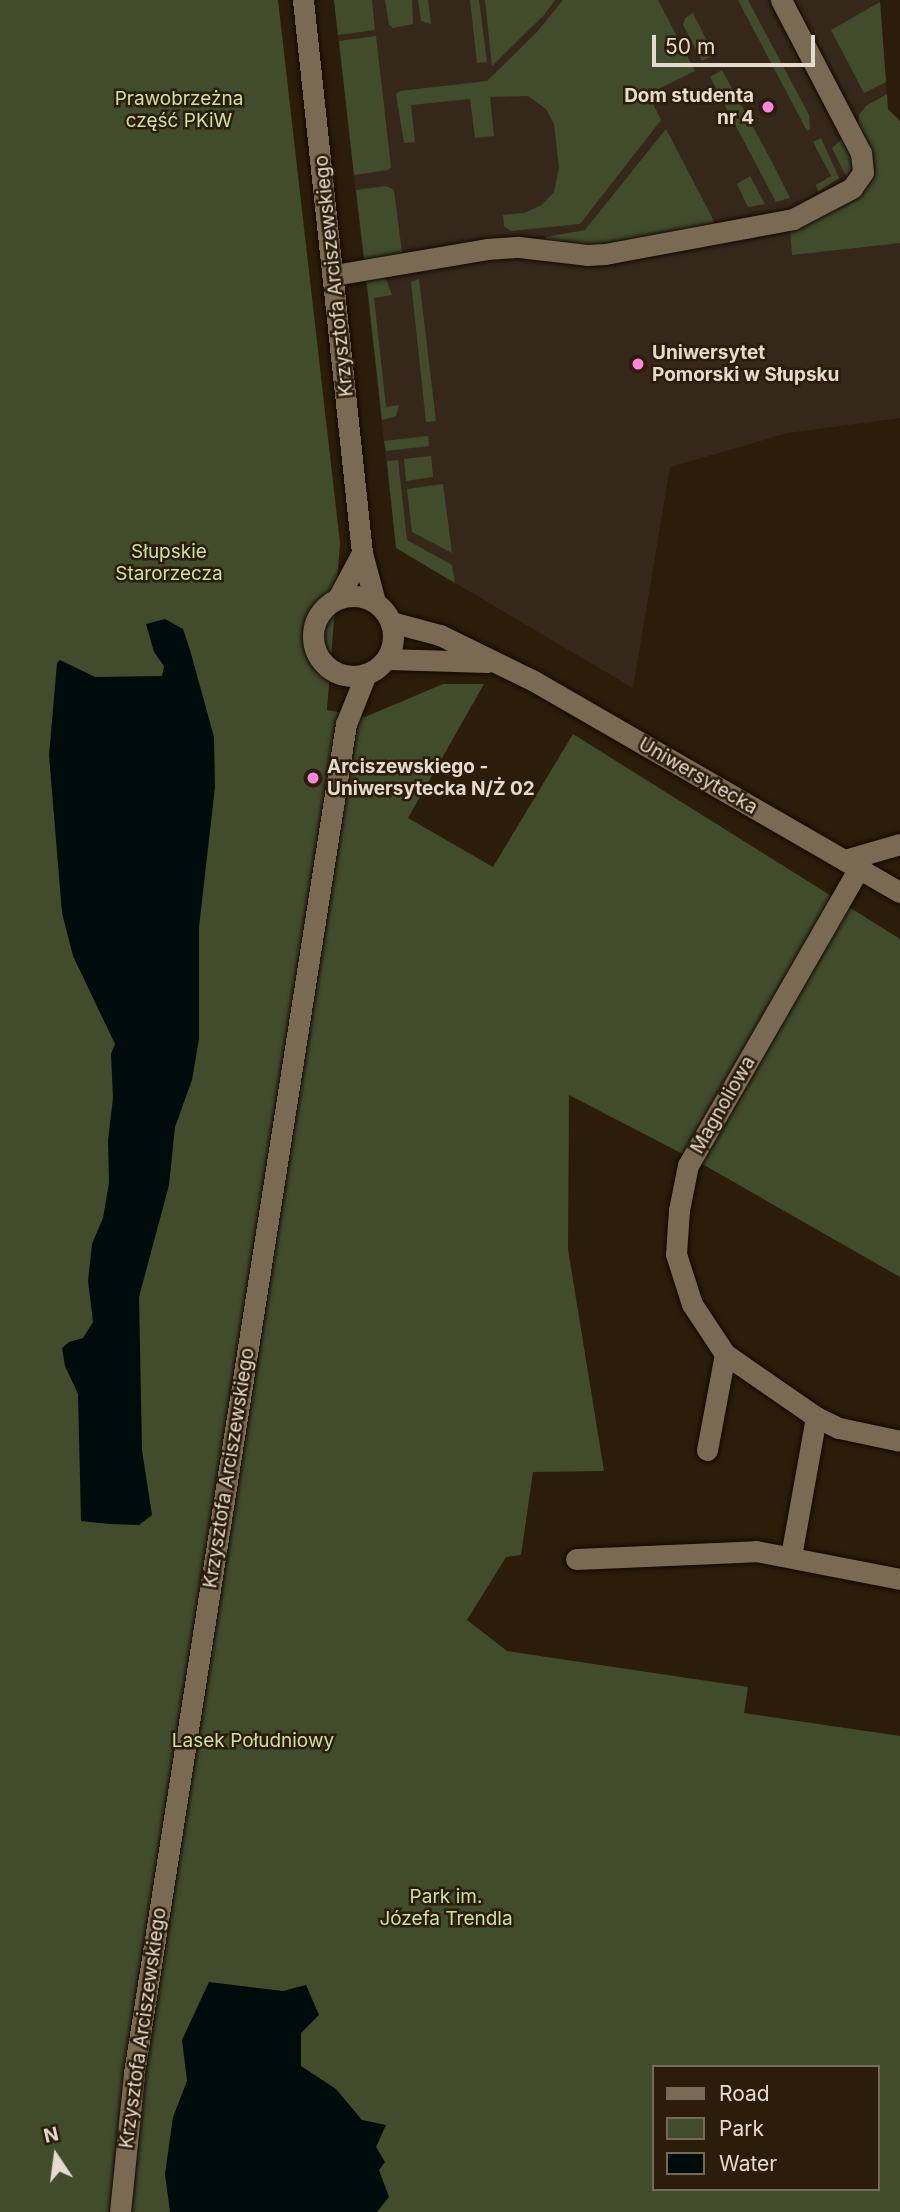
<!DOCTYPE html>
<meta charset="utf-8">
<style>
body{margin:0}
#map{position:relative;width:900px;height:2212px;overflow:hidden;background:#2b1d09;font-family:Inter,sans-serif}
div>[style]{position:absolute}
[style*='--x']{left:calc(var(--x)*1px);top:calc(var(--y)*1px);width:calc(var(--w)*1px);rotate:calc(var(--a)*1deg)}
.education>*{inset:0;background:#35281b}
.green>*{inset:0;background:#414c2d}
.water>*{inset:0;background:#000b0c}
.roads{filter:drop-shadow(0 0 2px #130700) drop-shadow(0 0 2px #130700)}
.street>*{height:21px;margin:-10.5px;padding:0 10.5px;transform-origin:10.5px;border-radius:10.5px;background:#7a6953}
.secondary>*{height:21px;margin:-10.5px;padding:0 10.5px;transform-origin:10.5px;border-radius:10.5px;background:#7a6953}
.secondary>.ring{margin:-10.5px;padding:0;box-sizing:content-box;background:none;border:21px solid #7a6953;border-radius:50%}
.dots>*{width:19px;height:19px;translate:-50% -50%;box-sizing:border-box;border:4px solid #2b1d09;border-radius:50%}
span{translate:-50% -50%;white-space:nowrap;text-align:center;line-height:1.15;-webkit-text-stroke:5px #2b1d09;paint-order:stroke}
.poi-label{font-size:19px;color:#e4dace;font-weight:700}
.right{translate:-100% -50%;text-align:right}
.left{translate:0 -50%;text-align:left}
.park-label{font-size:19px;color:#cae1a0}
.street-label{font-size:19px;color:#e4dace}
.legend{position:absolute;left:652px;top:2065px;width:228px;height:126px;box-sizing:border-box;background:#2b1d09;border:2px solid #756958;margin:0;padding:9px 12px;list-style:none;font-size:21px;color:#e4dace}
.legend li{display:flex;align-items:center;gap:14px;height:35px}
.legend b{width:35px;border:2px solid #756958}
.north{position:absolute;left:21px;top:2121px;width:70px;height:70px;-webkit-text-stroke:5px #2b1d09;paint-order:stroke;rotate:347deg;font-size:19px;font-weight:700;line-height:28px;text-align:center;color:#e4dace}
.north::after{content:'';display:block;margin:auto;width:24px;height:32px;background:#e4dace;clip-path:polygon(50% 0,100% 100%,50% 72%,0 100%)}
.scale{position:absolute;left:652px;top:35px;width:163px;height:32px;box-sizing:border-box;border:4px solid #e4dace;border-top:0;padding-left:9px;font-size:21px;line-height:24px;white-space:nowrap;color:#e4dace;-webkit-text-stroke:5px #2b1d09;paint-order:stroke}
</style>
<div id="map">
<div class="education">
<i style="clip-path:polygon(334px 0,880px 0,888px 109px,900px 121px,900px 418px,788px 433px,670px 467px,633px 688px,396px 548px)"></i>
</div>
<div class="green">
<i style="clip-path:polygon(evenodd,0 0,278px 0,340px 543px,327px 710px,365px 717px,443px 684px,484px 684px,408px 818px,493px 867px,573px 734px,900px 939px,900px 1277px,704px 1165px,569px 1095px,568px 1249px,604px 1471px,533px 1472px,521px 1555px,506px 1557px,467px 1620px,507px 1651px,748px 1687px,744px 1713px,900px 1736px,900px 2212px,0 2212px,0 0,653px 2067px,877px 2067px,877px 2189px,653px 2189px,653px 2067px)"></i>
<i style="clip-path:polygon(334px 0,372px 0,375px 30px,338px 35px)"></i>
<i style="clip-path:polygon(385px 0,412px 0,413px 24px,393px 28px,389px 25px)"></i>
<i style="clip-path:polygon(418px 0,428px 0,431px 24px,421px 21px)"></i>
<i style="clip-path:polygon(470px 0,479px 0,487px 62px,477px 63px)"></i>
<i style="clip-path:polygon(485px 0,555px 0,544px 15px,492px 66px)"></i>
<i style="clip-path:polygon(563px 0,658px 0,695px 71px,648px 94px,661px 120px,580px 224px,511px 231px,504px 226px,503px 215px,524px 213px,542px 205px,554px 192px,559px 168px,554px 124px,546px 109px,528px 96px,490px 97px,494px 136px,475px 138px,470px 99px,411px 105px,415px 142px,404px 143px,396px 94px,400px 91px,487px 81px,537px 32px)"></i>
<i style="clip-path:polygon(738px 0,748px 0,809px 115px,810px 129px,807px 131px)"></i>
<i style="clip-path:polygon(880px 2px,886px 82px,864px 93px,831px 30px)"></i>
<i style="clip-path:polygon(693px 13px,714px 55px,702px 61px,683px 25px,685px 18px)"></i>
<i style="clip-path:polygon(376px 36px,391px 167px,388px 170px,354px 175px,339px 41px)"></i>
<i style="clip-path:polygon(722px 70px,772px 162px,790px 198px,776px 202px,710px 77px)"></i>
<i style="clip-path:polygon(887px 94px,888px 109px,900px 121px,900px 243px,792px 255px,790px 227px,852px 199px,859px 115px,866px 106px)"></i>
<i style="clip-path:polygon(666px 129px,716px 225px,601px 247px,545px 241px,546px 237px,585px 230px)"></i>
<i style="clip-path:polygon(844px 137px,855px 162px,848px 180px,832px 148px)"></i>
<i style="clip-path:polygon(821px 138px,839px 178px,818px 192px,816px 185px,831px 176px,813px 142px)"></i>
<i style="clip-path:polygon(750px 176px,765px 204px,748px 207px,737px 184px)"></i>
<i style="clip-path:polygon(386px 186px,394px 190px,402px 253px,365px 265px,356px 190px)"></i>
<i style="clip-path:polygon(366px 275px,386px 279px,392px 295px,374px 298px,386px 407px,399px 405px,396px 416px,382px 420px)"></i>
<i style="clip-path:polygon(419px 279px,436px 421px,426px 422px,411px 282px)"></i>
<i style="clip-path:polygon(428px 436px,429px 446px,386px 451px,384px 441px)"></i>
<i style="clip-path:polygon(431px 456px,433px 477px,406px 481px,404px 459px)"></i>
<i style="clip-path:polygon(398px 460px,407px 540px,452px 565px,455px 583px,396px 548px,387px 461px)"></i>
<i style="clip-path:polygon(443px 484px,452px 553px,412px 532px,407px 489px)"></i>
</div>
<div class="water">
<i style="clip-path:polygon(165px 619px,183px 629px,190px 650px,214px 737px,215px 787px,199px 927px,199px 1039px,192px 1080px,175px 1127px,169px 1185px,139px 1297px,142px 1450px,152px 1515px,139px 1525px,109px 1524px,81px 1521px,78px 1394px,65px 1366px,62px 1348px,69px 1342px,83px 1338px,93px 1322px,88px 1281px,92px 1244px,103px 1218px,109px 1183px,108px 1140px,113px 1098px,111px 1054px,115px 1044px,73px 956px,62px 913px,49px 755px,57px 663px,60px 660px,95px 677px,162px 676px,164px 666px,154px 652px,146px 624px)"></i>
<i style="clip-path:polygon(209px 1982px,283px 1991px,306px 1985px,319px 2015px,301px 2033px,301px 2066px,336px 2089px,362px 2120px,386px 2125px,376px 2147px,385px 2162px,379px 2170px,389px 2197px,377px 2212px,170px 2212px,165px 2174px,173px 2117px,187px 2081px,182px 2040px)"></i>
</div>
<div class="roads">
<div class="street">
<i style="--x:334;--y:275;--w:155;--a:-9.6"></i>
<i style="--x:487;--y:249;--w:32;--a:-4"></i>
<i style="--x:519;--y:247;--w:68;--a:6.7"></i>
<i style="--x:587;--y:255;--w:18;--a:-3"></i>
<i style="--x:605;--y:254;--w:191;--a:-10.5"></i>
<i style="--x:793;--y:219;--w:67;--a:-27.7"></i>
<i style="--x:852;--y:188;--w:19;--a:-55"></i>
<i style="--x:863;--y:172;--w:19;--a:-96"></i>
<i style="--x:861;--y:153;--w:173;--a:-117.6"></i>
<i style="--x:845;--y:860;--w:57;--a:-16.2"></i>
<i style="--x:859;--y:868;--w:343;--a:119.9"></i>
<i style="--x:688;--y:1165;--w:46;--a:101.3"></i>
<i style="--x:679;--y:1210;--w:44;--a:93.9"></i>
<i style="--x:676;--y:1254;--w:52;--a:72.3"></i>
<i style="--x:692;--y:1304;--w:60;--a:56.6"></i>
<i style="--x:725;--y:1354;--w:111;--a:34.7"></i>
<i style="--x:816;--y:1417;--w:25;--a:26"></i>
<i style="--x:839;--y:1428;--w:62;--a:12"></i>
<i style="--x:707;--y:1450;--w:98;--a:-79.4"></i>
<i style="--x:791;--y:1556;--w:141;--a:-79.8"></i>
<i style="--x:576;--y:1559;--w:180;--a:-2.5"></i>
<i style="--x:756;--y:1551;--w:147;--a:11"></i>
</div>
<div class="secondary">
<i style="--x:303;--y:0;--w:556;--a:83.91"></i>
<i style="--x:362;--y:553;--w:51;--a:75.1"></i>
<i class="ring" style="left:313px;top:596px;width:59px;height:59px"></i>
<i style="--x:338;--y:598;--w:51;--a:-61.9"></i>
<i style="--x:391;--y:622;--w:51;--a:14.9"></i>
<i style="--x:440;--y:635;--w:105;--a:26.1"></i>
<i style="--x:534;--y:681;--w:422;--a:30"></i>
<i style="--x:387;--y:659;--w:101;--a:1.7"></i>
<i style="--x:120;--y:2212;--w:140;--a:-84.2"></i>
<i style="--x:134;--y:2073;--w:1366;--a:-81.07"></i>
<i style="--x:346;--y:724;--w:54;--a:-68.2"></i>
</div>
</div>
<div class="dots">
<i style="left:768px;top:107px;background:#fe85df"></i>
<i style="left:638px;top:364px;background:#fe85df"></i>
<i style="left:313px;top:778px;background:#fe85df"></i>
</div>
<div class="poi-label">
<span class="right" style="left:754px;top:107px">Dom studenta<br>nr 4</span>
<span class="left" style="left:652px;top:364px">Uniwersytet<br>Pomorski w Słupsku</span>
<span class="left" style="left:327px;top:778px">Arciszewskiego -<br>Uniwersytecka N/Ż 02</span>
</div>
<div class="park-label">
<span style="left:179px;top:110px">Prawobrzeżna<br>część PKiW</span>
<span style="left:169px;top:563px">Słupskie<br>Starorzecza</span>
<span style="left:253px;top:1741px">Lasek Południowy</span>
<span style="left:446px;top:1908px">Park im.<br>Józefa Trendla</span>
</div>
<div class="street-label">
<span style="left:334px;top:276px;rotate:-96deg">Krzysztofa Arciszewskiego</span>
<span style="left:698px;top:776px;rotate:30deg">Uniwersytecka</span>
<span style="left:723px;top:1105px;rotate:-60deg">Magnoliowa</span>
<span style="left:229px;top:1468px;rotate:-81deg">Krzysztofa Arciszewskiego</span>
<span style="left:143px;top:2028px;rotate:-82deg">Krzysztofa Arciszewskiego</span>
</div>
<ul class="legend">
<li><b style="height:9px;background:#7a6953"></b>Road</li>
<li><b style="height:19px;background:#414c2d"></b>Park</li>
<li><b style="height:19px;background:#000b0c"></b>Water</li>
</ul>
<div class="north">N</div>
<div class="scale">50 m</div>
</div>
